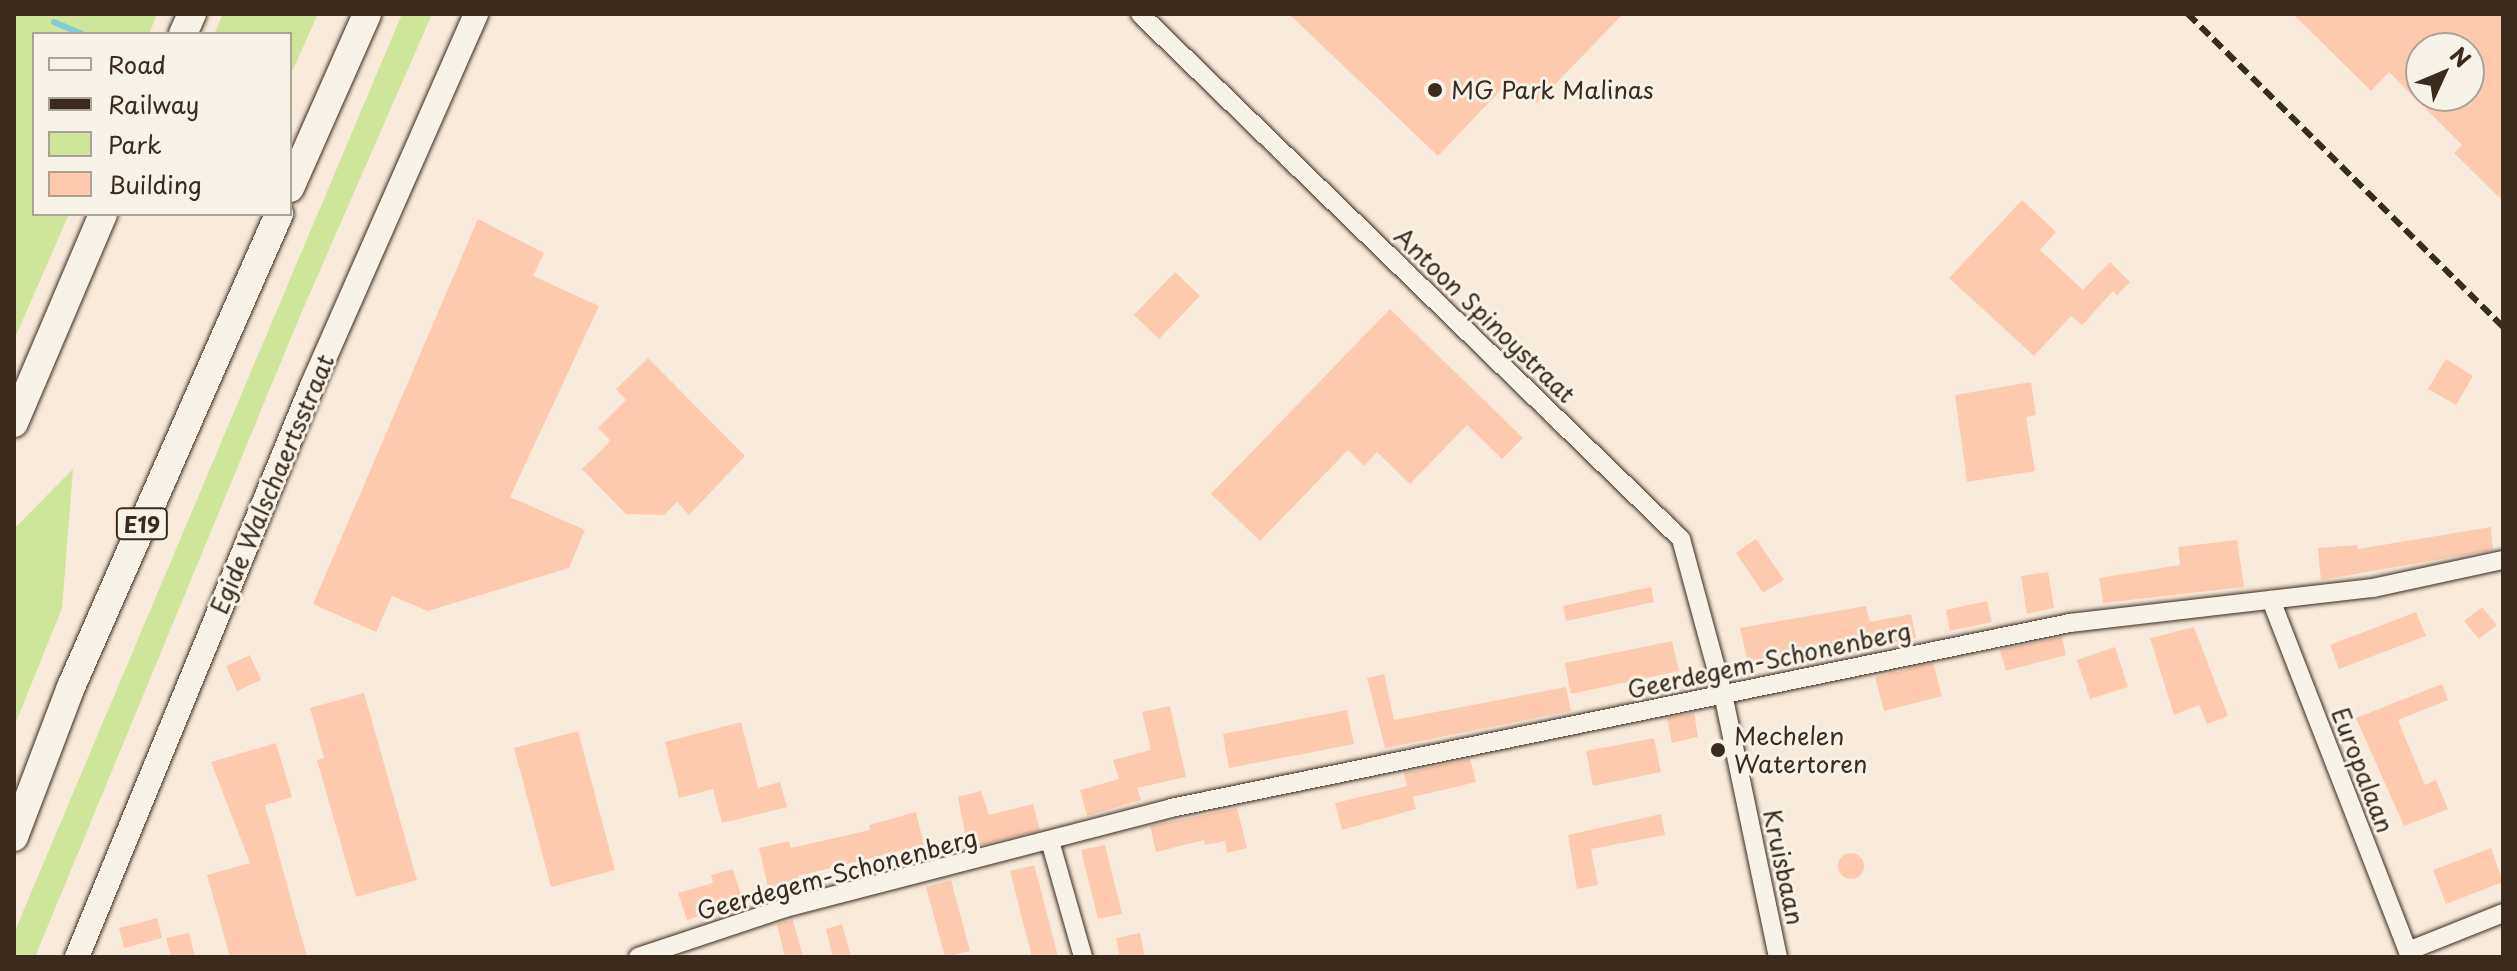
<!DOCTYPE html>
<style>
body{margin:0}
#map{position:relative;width:2517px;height:971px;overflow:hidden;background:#f8ebdc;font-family:"Playpen Sans",sans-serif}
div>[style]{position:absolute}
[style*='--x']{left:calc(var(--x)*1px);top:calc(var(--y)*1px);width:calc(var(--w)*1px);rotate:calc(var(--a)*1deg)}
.green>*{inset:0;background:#cee59a}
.stream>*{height:6px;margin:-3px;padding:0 3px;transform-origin:3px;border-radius:3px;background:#7cced5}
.building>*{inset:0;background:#fecaae}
.round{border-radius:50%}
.roads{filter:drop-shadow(0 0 2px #3b2a1e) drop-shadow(0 0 2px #3b2a1e)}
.minor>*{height:18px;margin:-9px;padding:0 9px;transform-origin:9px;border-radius:9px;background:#f7f3e8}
.major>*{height:24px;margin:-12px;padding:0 12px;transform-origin:12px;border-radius:12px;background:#f7f3e8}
.highway>*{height:28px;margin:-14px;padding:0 14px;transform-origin:14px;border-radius:14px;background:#f7f3e8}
.rail>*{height:6px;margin-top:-3px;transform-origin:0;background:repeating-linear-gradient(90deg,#3b2a1e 0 12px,transparent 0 18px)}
.dots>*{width:22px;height:22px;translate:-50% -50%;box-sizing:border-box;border:4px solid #f7f3e8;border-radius:50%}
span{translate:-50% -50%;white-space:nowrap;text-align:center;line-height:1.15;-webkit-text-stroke:6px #f7f3e8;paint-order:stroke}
.shield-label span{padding:2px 6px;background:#f7f3e8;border:2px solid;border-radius:6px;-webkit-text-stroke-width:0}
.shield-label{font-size:22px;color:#3b2a1e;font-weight:700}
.poi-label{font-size:24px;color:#3b2a1e}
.left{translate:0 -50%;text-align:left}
.street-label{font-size:24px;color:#3b2a1e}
.frame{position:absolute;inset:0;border:16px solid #3b2a1e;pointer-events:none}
.legend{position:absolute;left:32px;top:32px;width:260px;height:184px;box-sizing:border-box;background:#f7f3e8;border:2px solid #aca397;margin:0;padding:10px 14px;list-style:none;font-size:24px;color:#3b2a1e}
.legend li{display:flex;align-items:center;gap:16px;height:40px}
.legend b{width:40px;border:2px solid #aca397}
.north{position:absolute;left:2405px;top:32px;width:80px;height:80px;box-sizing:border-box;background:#f7f3e8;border:2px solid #aca397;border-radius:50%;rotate:46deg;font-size:22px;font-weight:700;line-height:32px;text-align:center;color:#3b2a1e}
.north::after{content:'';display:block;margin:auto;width:28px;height:36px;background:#3b2a1e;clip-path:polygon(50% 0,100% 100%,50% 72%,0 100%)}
</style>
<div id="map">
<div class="green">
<i style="clip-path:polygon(14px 14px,157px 14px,149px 34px,34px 34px,34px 214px,69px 214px,14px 340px)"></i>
<i style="clip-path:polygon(223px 14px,318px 14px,290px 76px,290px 34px,214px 34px)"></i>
<i style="clip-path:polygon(402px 14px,432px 14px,300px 316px,35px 957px,14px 957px,14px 933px)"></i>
<i style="clip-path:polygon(73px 469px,62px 608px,14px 727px,14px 529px)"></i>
</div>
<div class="stream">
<i style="--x:54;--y:22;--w:30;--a:23"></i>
</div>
<div class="building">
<i style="clip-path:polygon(1289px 14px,1623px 14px,1537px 103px,1512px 78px,1438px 156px)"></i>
<i style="clip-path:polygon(evenodd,2293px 14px,2503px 14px,2503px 201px,2454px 153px,2462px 145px,2389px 72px,2371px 91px,2293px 14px,2421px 48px,2469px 48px,2469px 96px,2421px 96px,2421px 48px)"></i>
<i style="clip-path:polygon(2022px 200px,2056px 232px,2040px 250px,2083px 290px,2110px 262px,2130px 282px,2117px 295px,2113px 291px,2082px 325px,2071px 316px,2034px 356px,1949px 278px)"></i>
<i style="clip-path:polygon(478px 219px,544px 253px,533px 276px,599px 306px,510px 497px,585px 530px,569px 568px,428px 611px,392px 596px,376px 632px,313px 604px)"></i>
<i style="clip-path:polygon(1175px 272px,1200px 296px,1159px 339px,1134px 315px)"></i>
<i style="clip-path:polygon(1390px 309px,1523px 438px,1502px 459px,1467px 425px,1410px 484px,1377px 452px,1364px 466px,1348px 450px,1260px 541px,1211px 494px)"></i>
<i style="clip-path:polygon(648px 358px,745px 456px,689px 515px,677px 502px,664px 515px,626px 514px,582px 469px,611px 441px,598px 428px,626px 400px,616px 389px)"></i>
<i style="clip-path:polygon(2446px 359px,2473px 376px,2456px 405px,2428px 389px)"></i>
<i style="clip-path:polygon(2031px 382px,2036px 415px,2026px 417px,2035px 471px,1967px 482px,1955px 395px)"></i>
<i style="clip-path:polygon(2491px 527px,2493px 550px,2321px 580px,2318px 548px,2357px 545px,2358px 549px)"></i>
<i style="clip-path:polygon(1756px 539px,1784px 580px,1763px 593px,1736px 553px)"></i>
<i style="clip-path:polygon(2237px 540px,2244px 587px,2103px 603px,2099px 578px,2180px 565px,2178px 547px)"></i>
<i style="clip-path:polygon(2048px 572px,2054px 608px,2027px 614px,2021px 576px)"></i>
<i style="clip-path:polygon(1651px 587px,1654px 602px,1566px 621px,1563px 606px)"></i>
<i style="clip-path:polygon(1987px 601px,1992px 622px,1950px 631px,1946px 610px)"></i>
<i style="clip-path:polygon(1866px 606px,1870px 622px,1911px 614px,1916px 638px,1886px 644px,1884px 637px,1749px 667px,1740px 628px)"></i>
<i style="clip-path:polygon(2482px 607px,2497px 625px,2479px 639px,2464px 621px)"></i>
<i style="clip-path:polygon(2416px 612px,2426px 636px,2339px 669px,2330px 645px)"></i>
<i style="clip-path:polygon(2194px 627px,2228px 716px,2207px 724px,2199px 705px,2174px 715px,2150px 638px)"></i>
<i style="clip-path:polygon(2062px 637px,2066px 655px,2006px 671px,2000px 650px)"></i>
<i style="clip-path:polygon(1672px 641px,1679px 671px,1571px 694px,1565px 663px)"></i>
<i style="clip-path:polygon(2115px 647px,2128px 687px,2090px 699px,2077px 660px)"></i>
<i style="clip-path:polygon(250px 655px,261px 680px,237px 691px,226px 666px)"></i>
<i style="clip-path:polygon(1933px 663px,1942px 696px,1884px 711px,1875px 677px)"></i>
<i style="clip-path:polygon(1384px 674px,1394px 720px,1566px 687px,1571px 711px,1385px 748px,1367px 678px)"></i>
<i style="clip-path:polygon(2442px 684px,2448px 700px,2398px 720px,2425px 785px,2436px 780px,2448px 809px,2404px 826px,2356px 718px)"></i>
<i style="clip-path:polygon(364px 693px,417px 880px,356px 897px,317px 760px,324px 758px,310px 708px)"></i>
<i style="clip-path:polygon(1170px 706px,1186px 777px,1137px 788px,1141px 800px,1087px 816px,1080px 790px,1119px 779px,1113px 760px,1151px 750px,1142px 712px)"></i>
<i style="clip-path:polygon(1347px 710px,1354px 744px,1229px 768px,1223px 734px)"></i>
<i style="clip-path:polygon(1694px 713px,1698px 737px,1672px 743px,1667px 718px)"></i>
<i style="clip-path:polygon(741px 722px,758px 788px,780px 782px,787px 807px,722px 823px,713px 789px,679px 798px,665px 742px)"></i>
<i style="clip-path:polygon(578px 731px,615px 870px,551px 887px,514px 748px)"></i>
<i style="clip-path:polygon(1654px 738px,1661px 772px,1593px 786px,1586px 751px)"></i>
<i style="clip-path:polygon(276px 743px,292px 797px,265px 805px,307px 957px,230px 957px,207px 875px,250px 863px,211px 762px)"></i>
<i style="clip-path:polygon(1470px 759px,1476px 782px,1413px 797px,1416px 809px,1342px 830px,1335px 803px,1407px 786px,1404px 773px)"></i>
<i style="clip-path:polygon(981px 791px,989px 815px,1033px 804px,1040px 830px,968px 848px,958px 797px)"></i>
<i style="clip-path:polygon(1237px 808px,1247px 848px,1227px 853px,1225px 841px,1205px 845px,1204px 840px,1156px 852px,1150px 826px)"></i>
<i style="clip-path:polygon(916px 812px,924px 845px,798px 876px,801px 889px,770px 896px,759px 848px,789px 841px,791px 848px,870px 830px,869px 825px)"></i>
<i style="clip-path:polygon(1661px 814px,1665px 835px,1591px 849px,1598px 885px,1577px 889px,1568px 835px)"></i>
<i style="clip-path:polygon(1105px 845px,1122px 914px,1098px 919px,1081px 850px)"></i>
<i style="clip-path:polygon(2491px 848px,2503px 882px,2446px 904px,2433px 870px)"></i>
<i class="round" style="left:1838px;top:853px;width:26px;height:26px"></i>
<i style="clip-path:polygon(1034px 865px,1043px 898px,1058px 957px,1032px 957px,1014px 887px,1010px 871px)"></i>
<i style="clip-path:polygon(733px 869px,743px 902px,687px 920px,678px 893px,713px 883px,711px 875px)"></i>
<i style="clip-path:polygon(951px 880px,970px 951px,945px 957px,926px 887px)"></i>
<i style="clip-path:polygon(157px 918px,162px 938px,124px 948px,119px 928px)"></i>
<i style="clip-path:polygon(793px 920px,803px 957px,785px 957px,777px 924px)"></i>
<i style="clip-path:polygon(842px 924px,851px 957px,833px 957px,826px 929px)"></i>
<i style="clip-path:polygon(189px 933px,195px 957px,171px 957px,166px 938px)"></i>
<i style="clip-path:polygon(1140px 933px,1145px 957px,1120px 957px,1116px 938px)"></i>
</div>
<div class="roads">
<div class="minor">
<i style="--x:1140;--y:14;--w:754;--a:44.14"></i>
<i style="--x:1681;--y:539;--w:161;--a:74.8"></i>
<i style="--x:1723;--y:694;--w:269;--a:78.2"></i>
<i style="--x:2271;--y:600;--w:383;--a:68.7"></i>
<i style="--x:1050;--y:841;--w:121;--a:74.1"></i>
<i style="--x:2408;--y:951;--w:102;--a:-21.8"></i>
<i style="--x:638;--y:957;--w:155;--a:-18.4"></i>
<i style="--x:785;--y:908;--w:399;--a:-14.5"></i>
<i style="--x:1171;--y:808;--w:918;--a:-11.63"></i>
<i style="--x:2070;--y:623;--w:305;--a:-6.6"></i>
<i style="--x:2373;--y:588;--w:133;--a:-12.2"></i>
</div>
<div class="major">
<i style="--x:77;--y:957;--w:617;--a:-67.63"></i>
<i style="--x:312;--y:386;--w:407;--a:-66.2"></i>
</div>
<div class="highway">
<i style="--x:183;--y:34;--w:22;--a:-66"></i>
<i style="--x:290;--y:188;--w:190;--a:-66.1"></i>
<i style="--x:14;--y:423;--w:227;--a:-66.9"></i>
<i style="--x:14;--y:837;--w:160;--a:-69.2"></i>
<i style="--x:71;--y:687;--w:517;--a:-66.26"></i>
</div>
</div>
<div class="rail">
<i style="--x:2188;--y:14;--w:444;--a:44.8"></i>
</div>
<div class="dots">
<i style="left:1435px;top:90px;background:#3b2a1e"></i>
<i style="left:1718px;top:750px;background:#3b2a1e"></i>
</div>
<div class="shield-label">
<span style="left:142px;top:524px">E19</span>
</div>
<div class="poi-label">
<span class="left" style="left:1451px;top:90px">MG Park Malinas</span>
<span class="left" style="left:1734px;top:750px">Mechelen<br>Watertoren</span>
</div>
<div class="street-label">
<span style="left:1485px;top:315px;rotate:44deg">Antoon Spinoystraat</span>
<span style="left:272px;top:484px;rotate:-67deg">Egide Walschaertsstraat</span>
<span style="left:1769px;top:660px;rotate:-12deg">Geerdegem-Schonenberg</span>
<span style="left:2363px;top:770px;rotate:69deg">Europalaan</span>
<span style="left:1784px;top:867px;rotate:78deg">Kruisbaan</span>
<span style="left:837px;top:874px;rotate:-15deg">Geerdegem-Schonenberg</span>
</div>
<div class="frame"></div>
<ul class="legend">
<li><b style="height:10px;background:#f7f3e8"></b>Road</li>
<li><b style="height:10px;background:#3b2a1e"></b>Railway</li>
<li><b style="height:22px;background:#cee59a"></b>Park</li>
<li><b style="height:22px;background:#fecaae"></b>Building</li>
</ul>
<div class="north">N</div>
</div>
